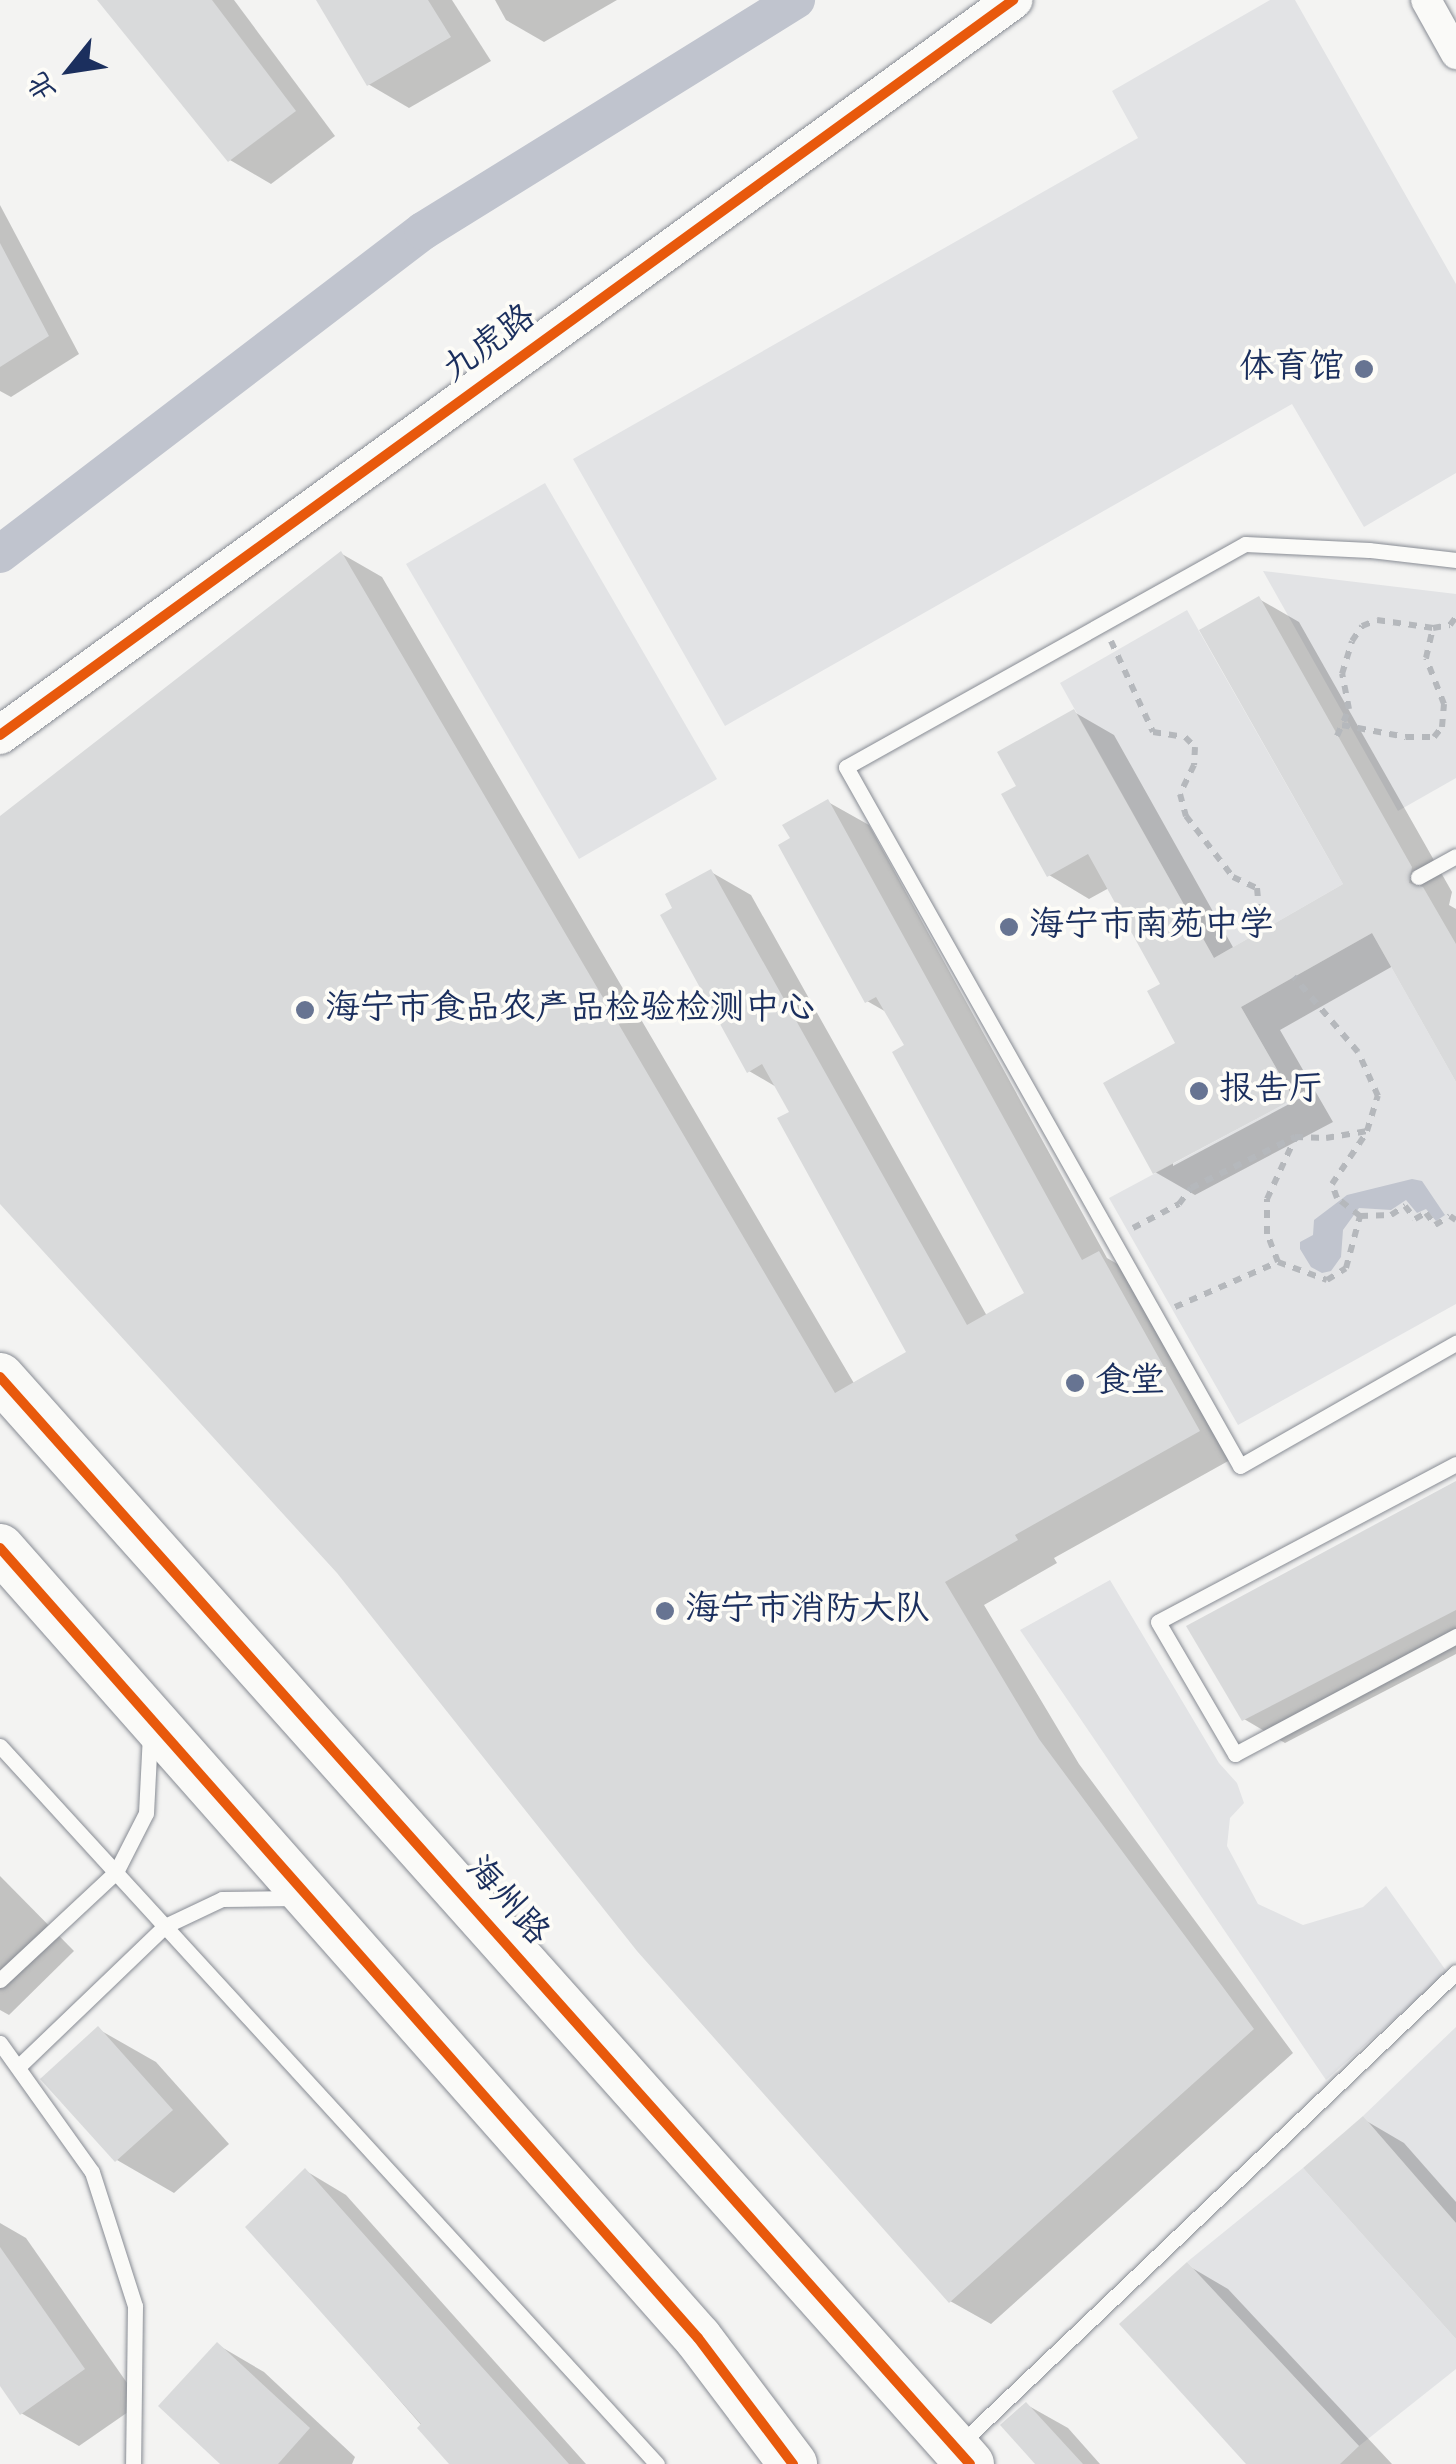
<!DOCTYPE html>
<meta charset="utf-8">
<style>
body{margin:0}
#map{position:relative;width:1456px;height:2464px;overflow:hidden;background:#f3f3f2;font-family:"Indie Flower","LXGW WenKai TC",sans-serif}
div>[style]{position:absolute}
[style*='--x']{left:calc(var(--x)*1px);top:calc(var(--y)*1px);width:calc(var(--w)*1px);rotate:calc(var(--a)*1deg)}
.green>*{inset:0;background:#e2e3e5}
.water>*{inset:0;background:#c0c4ce}
.shadow>*{inset:0;background:#0003}
.canal>*{height:38px;margin:-19px;padding:0 19px;transform-origin:19px;border-radius:19px;background:#c0c4ce}
.building>*{inset:0;background:#d9dadb}
.path>*{height:6px;margin-top:-3px;transform-origin:0;background:repeating-linear-gradient(90deg,#b5b8bc 0 8px,transparent 0 16px)}
.roads{filter:drop-shadow(0 0 2px #888c94) drop-shadow(0 0 2px #888c94)}
.service>*{height:15px;margin:-7.5px;padding:0 7.5px;transform-origin:7.5px;border-radius:7.5px;background:#fafaf8}
.minor>*{height:30px;margin:-15px;padding:0 15px;transform-origin:15px;border-radius:15px;background:#fafaf8}
.tertiary>*{height:38px;margin:-19px;padding:0 19px;transform-origin:19px;border-radius:19px;background:#fafaf8}
.primary>*{height:48px;margin:-24px;padding:0 24px;transform-origin:24px;border-radius:24px;background:#fafaf8}
.cycleway>*{height:10px;margin:-5px;padding:0 5px;transform-origin:5px;border-radius:5px;background:#e8590c}
.dots>*{width:28px;height:28px;translate:-50% -50%;box-sizing:border-box;border:5px solid #fdfcf7;border-radius:50%}
span{translate:-50% -50%;white-space:nowrap;text-align:center;line-height:1.15;-webkit-text-stroke:8px #fdfcf7;paint-order:stroke}
.street-label{font-size:35px;color:#1b2f5e}
.poi-label{font-size:35px;color:#1b2f5e}
.right{translate:-100% -50%;text-align:right}
.left{translate:0 -50%;text-align:left}
.north{position:absolute;left:20px;top:20px;width:100px;height:100px;-webkit-text-stroke:8px #fdfcf7;paint-order:stroke;rotate:240deg;font-size:28px;font-weight:700;line-height:40px;text-align:center;color:#1b2f5e}
.north::after{content:'';display:block;margin:auto;width:35px;height:45px;background:#1b2f5e;clip-path:polygon(50% 0,100% 100%,50% 72%,0 100%)}
</style>
<div id="map">
<div class="green">
<i style="clip-path:polygon(1270px 0,1295px 0,1456px 284px,1456px 473px,1364px 527px,1292px 404px,725px 726px,573px 459px,1138px 138px,1112px 91px)"></i>
<i style="clip-path:polygon(545px 483px,717px 779px,579px 859px,406px 564px)"></i>
<i style="clip-path:polygon(1263px 571px,1456px 594px,1456px 778px,1398px 811px)"></i>
<i style="clip-path:polygon(1187px 610px,1343px 884px,1214px 958px,1060px 683px)"></i>
<i style="clip-path:polygon(1372px 933px,1456px 1082px,1456px 1304px,1238px 1425px,1109px 1198px,1294px 1099px,1241px 1007px)"></i>
<i style="clip-path:polygon(1110px 1580px,1219px 1763px,1237px 1783px,1244px 1803px,1230px 1818px,1227px 1846px,1258px 1904px,1303px 1925px,1363px 1907px,1386px 1886px,1447px 1972px,1326px 2080px,1020px 1630px)"></i>
<i style="clip-path:polygon(1456px 2027px,1456px 2223px,1363px 2116px)"></i>
<i style="clip-path:polygon(1303px 2168px,1456px 2339px,1456px 2369px,1359px 2446px,1187px 2262px)"></i>
</div>
<div class="water">
<i style="clip-path:polygon(1412px 1179px,1422px 1181px,1445px 1215px,1436px 1221px,1426px 1209px,1417px 1213px,1406px 1200px,1391px 1210px,1359px 1208px,1343px 1230px,1341px 1257px,1331px 1271px,1322px 1273px,1311px 1267px,1300px 1249px,1300px 1242px,1313px 1235px,1314px 1220px,1347px 1195px)"></i>
</div>
<div class="shadow">
<i style="clip-path:polygon(100px 0,234px 0,335px 136px,271px 184px,230px 160px)"></i>
<i style="clip-path:polygon(318px 0,452px 0,491px 61px,409px 108px,368px 84px)"></i>
<i style="clip-path:polygon(495px 0,617px 0,544px 42px,506px 20px)"></i>
<i style="clip-path:polygon(0 205px,79px 354px,11px 397px,0 391px)"></i>
<i style="clip-path:polygon(342px 554px,382px 577px,855px 1385px,909px 1353px,793px 1113px,778px 1088px,749px 1071px,675px 909px,711px 872px,751px 895px,987px 1316px,1027px 1294px,907px 1046px,888px 1013px,867px 1001px,794px 839px,828px 802px,869px 825px,1107px 1258px,1140px 1277px,1239px 1455px,1054px 1558px,1057px 1563px,984px 1605px,1079px 1764px,1293px 2053px,991px 2324px,950px 2301px,338px 1571px,0 1200px,0 819px)"></i>
<i style="clip-path:polygon(evenodd,1259px 599px,1299px 622px,1452px 892px,1449px 905px,1456px 909px,1456px 1077px,1393px 966px,1280px 1030px,1333px 1122px,1195px 1195px,1155px 1172px,1179px 1044px,1163px 985px,1109px 888px,1089px 899px,1049px 875px,1019px 787px,1074px 712px,1114px 735px,1234px 949px,1346px 885px,1259px 599px,1304px 1091px,1306px 1095px,1173px 1166px,1173px 1160px,1304px 1091px)"></i>
<i style="clip-path:polygon(1456px 1484px,1456px 1654px,1285px 1743px,1244px 1719px)"></i>
<i style="clip-path:polygon(0 1876px,74px 1951px,9px 2015px,0 2010px)"></i>
<i style="clip-path:polygon(98px 2029px,156px 2062px,229px 2144px,174px 2193px,117px 2160px)"></i>
<i style="clip-path:polygon(1363px 2119px,1404px 2143px,1456px 2202px,1456px 2335px)"></i>
<i style="clip-path:polygon(306px 2171px,346px 2195px,586px 2464px,455px 2464px,249px 2227px)"></i>
<i style="clip-path:polygon(0 2223px,26px 2238px,141px 2403px,79px 2446px,21px 2413px,0 2382px)"></i>
<i style="clip-path:polygon(1187px 2265px,1228px 2289px,1392px 2464px,1250px 2464px)"></i>
<i style="clip-path:polygon(218px 2345px,264px 2372px,355px 2457px,352px 2464px,223px 2464px)"></i>
<i style="clip-path:polygon(1027px 2405px,1068px 2428px,1100px 2464px,1039px 2464px)"></i>
</div>
<div class="canal">
<i style="--x:0;--y:554;--w:532;--a:-37.37"></i>
<i style="--x:423;--y:231;--w:439;--a:-31.8"></i>
</div>
<div class="building">
<i style="clip-path:polygon(97px 0,212px 0,296px 111px,228px 162px)"></i>
<i style="clip-path:polygon(316px 0,428px 0,451px 37px,367px 86px)"></i>
<i style="clip-path:polygon(0 243px,49px 336px,0 367px)"></i>
<i style="clip-path:polygon(341px 551px,835px 1393px,906px 1352px,777px 1118px,789px 1112px,762px 1064px,747px 1073px,660px 915px,672px 908px,665px 894px,711px 869px,967px 1325px,1024px 1293px,892px 1052px,904px 1045px,876px 997px,865px 1003px,778px 845px,790px 838px,782px 825px,828px 799px,1082px 1260px,1099px 1251px,1200px 1431px,1015px 1535px,1018px 1540px,945px 1582px,1039px 1739px,1254px 2029px,949px 2303px,637px 1951px,337px 1573px,0 1204px,0 816px)"></i>
<i style="clip-path:polygon(1259px 596px,1412px 867px,1409px 883px,1423px 887px,1456px 944px,1456px 1082px,1372px 933px,1241px 1007px,1294px 1099px,1153px 1174px,1103px 1083px,1175px 1043px,1147px 991px,1160px 984px,1088px 854px,1047px 877px,1001px 794px,1016px 786px,997px 752px,1074px 709px,1214px 958px,1343px 884px,1199px 630px)"></i>
<i style="clip-path:polygon(1456px 1481px,1456px 1610px,1242px 1721px,1186px 1626px)"></i>
<i style="clip-path:polygon(98px 2026px,173px 2110px,115px 2162px,40px 2079px)"></i>
<i style="clip-path:polygon(1363px 2116px,1456px 2223px,1456px 2339px,1303px 2168px)"></i>
<i style="clip-path:polygon(305px 2168px,472px 2356px,569px 2464px,449px 2464px,417px 2428px,421px 2424px,245px 2227px)"></i>
<i style="clip-path:polygon(0 2247px,85px 2369px,20px 2415px,0 2386px)"></i>
<i style="clip-path:polygon(1187px 2262px,1359px 2446px,1340px 2464px,1246px 2464px,1119px 2324px)"></i>
<i style="clip-path:polygon(217px 2342px,310px 2428px,278px 2464px,220px 2464px,158px 2406px)"></i>
<i style="clip-path:polygon(1026px 2402px,1083px 2464px,1035px 2464px,1000px 2425px)"></i>
</div>
<div class="path">
<i style="--x:1111;--y:641;--w:100;--a:65.2"></i>
<i style="--x:1153;--y:732;--w:32;--a:9"></i>
<i style="--x:1185;--y:737;--w:14;--a:45"></i>
<i style="--x:1195;--y:747;--w:18;--a:93"></i>
<i style="--x:1194;--y:765;--w:32;--a:116"></i>
<i style="--x:1180;--y:794;--w:23;--a:75"></i>
<i style="--x:1186;--y:816;--w:77;--a:52.4"></i>
<i style="--x:1233;--y:877;--w:26;--a:25"></i>
<i style="--x:1257;--y:888;--w:43;--a:84.7"></i>
<i style="--x:1342;--y:725;--w:65;--a:10.6"></i>
<i style="--x:1406;--y:737;--w:28;--a:0"></i>
<i style="--x:1434;--y:737;--w:13;--a:-51"></i>
<i style="--x:1442;--y:727;--w:23;--a:-85"></i>
<i style="--x:1444;--y:704;--w:49;--a:-111.4"></i>
<i style="--x:1426;--y:658;--w:31;--a:-77"></i>
<i style="--x:1337;--y:736;--w:30;--a:-66"></i>
<i style="--x:1349;--y:709;--w:36;--a:-101"></i>
<i style="--x:1342;--y:674;--w:34;--a:-73"></i>
<i style="--x:1352;--y:641;--w:18;--a:-56"></i>
<i style="--x:1362;--y:626;--w:16;--a:-22"></i>
<i style="--x:1377;--y:620;--w:57;--a:8.1"></i>
<i style="--x:1433;--y:628;--w:17;--a:-10"></i>
<i style="--x:1450;--y:625;--w:10;--a:-53"></i>
<i style="--x:1360;--y:1216;--w:29;--a:-142"></i>
<i style="--x:1337;--y:1198;--w:15;--a:-110"></i>
<i style="--x:1332;--y:1184;--w:63;--a:-56.1"></i>
<i style="--x:1133;--y:1228;--w:52;--a:-27.6"></i>
<i style="--x:1179;--y:1204;--w:20;--a:-53"></i>
<i style="--x:1191;--y:1188;--w:116;--a:-26.1"></i>
<i style="--x:1295;--y:1137;--w:31;--a:2"></i>
<i style="--x:1326;--y:1138;--w:42;--a:-9.7"></i>
<i style="--x:1367;--y:1131;--w:37;--a:-73"></i>
<i style="--x:1378;--y:1096;--w:48;--a:-114.4"></i>
<i style="--x:1358;--y:1052;--w:99;--a:-130.5"></i>
<i style="--x:1278;--y:1262;--w:30;--a:-111"></i>
<i style="--x:1267;--y:1234;--w:35;--a:-90"></i>
<i style="--x:1267;--y:1199;--w:67;--a:-65.3"></i>
<i style="--x:1175;--y:1307;--w:112;--a:-23.6"></i>
<i style="--x:1278;--y:1262;--w:52;--a:20.2"></i>
<i style="--x:1327;--y:1280;--w:22;--a:-32"></i>
<i style="--x:1346;--y:1268;--w:54;--a:-74.9"></i>
<i style="--x:1360;--y:1216;--w:31;--a:-2"></i>
<i style="--x:1391;--y:1215;--w:17;--a:-33"></i>
<i style="--x:1405;--y:1206;--w:16;--a:52"></i>
<i style="--x:1415;--y:1219;--w:13;--a:-29"></i>
<i style="--x:1426;--y:1213;--w:15;--a:53"></i>
<i style="--x:1435;--y:1225;--w:17;--a:-31"></i>
<i style="--x:1450;--y:1216;--w:7;--a:34"></i>
</div>
<div class="roads">
<div class="service">
<i style="--x:1456;--y:560;--w:88;--a:-173.4"></i>
<i style="--x:1369;--y:550;--w:124;--a:-177.2"></i>
<i style="--x:1245;--y:544;--w:457;--a:150.8"></i>
<i style="--x:846;--y:767;--w:802;--a:60.59"></i>
<i style="--x:1240;--y:1466;--w:249;--a:-29.7"></i>
<i style="--x:1418;--y:877;--w:43;--a:-28.9"></i>
<i style="--x:1456;--y:1464;--w:337;--a:152.1"></i>
<i style="--x:1158;--y:1622;--w:153;--a:59.7"></i>
<i style="--x:1235;--y:1754;--w:251;--a:-28.1"></i>
<i style="--x:0;--y:1746;--w:973;--a:47.54"></i>
<i style="--x:0;--y:1980;--w:158;--a:-43"></i>
<i style="--x:116;--y:1872;--w:66;--a:-63"></i>
<i style="--x:146;--y:1813;--w:80;--a:-87.1"></i>
<i style="--x:0;--y:2043;--w:158;--a:54.5"></i>
<i style="--x:92;--y:2172;--w:141;--a:72.2"></i>
<i style="--x:135;--y:2306;--w:158;--a:90.7"></i>
<i style="--x:19;--y:2066;--w:202;--a:-43.8"></i>
<i style="--x:165;--y:1926;--w:63;--a:-25.3"></i>
<i style="--x:222;--y:1899;--w:75;--a:-0.8"></i>
<i style="--x:959;--y:2445;--w:686;--a:-43.58"></i>
</div>
<div class="minor">
<i style="--x:1426;--y:0;--w:62;--a:60.9"></i>
</div>
<div class="tertiary">
<i style="--x:0;--y:735;--w:1252;--a:-35.96"></i>
</div>
<div class="primary">
<i style="--x:0;--y:1377;--w:1457;--a:48.26"></i>
<i style="--x:0;--y:1548;--w:1054;--a:48.54"></i>
<i style="--x:698;--y:2338;--w:158;--a:53"></i>
</div>
</div>
<div class="cycleway">
<i style="--x:0;--y:735;--w:1252;--a:-35.96"></i>
<i style="--x:0;--y:1377;--w:1457;--a:48.26"></i>
<i style="--x:0;--y:1548;--w:1054;--a:48.54"></i>
<i style="--x:698;--y:2338;--w:158;--a:53"></i>
</div>
<div class="dots">
<i style="left:1364px;top:369px;background:#677492"></i>
<i style="left:1009px;top:927px;background:#677492"></i>
<i style="left:305px;top:1010px;background:#677492"></i>
<i style="left:1199px;top:1091px;background:#677492"></i>
<i style="left:1075px;top:1383px;background:#677492"></i>
<i style="left:665px;top:1611px;background:#677492"></i>
</div>
<div class="street-label">
<span style="left:490px;top:345px;rotate:-36deg">九虎路</span>
<span style="left:506px;top:1902px;rotate:48deg">海州路</span>
</div>
<div class="poi-label">
<span class="right" style="left:1344px;top:369px">体育馆</span>
<span class="left" style="left:1029px;top:927px">海宁市南苑中学</span>
<span class="left" style="left:325px;top:1010px">海宁市食品农产品检验检测中心</span>
<span class="left" style="left:1219px;top:1091px">报告厅</span>
<span class="left" style="left:1095px;top:1383px">食堂</span>
<span class="left" style="left:685px;top:1611px">海宁市消防大队</span>
</div>
<div class="north">北</div>
</div>
